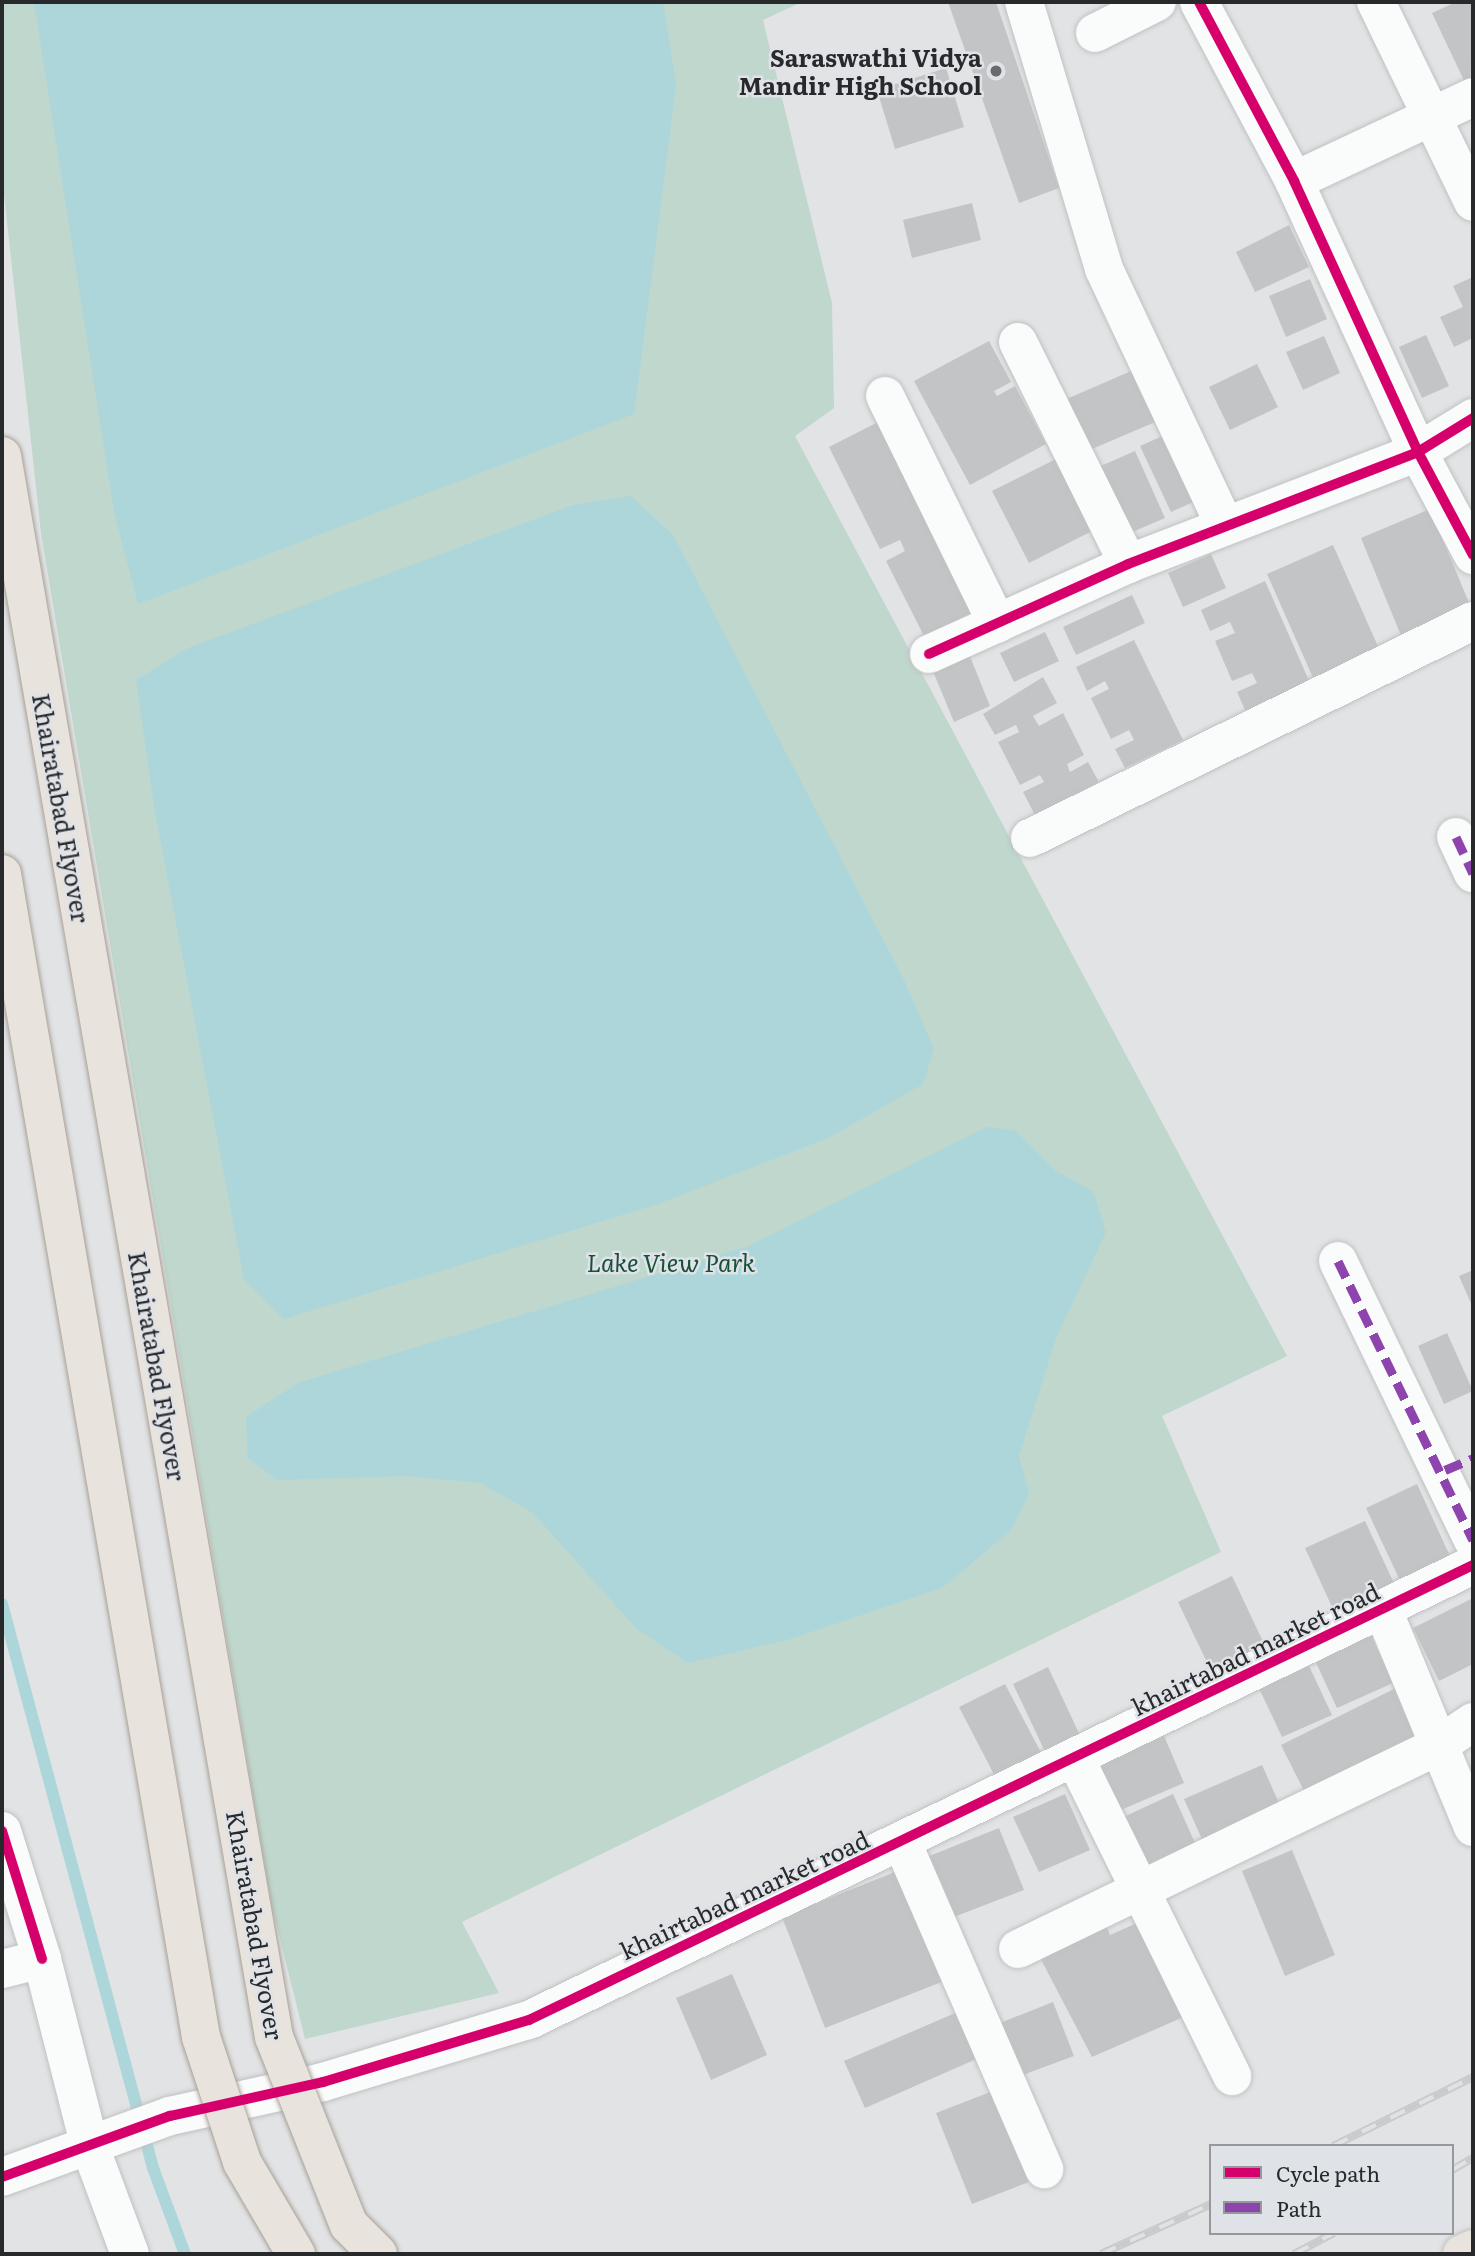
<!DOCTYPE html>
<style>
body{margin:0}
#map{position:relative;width:1475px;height:2256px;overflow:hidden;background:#e1e3e5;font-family:Literata,serif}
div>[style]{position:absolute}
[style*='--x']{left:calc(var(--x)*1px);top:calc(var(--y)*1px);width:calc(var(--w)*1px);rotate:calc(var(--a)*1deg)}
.green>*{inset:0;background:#bfd7cd}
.water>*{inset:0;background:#acd6da}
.stream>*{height:12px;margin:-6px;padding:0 6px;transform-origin:6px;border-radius:6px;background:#acd6da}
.building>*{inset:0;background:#c3c4c6}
.roads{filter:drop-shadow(0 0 2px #c0c1c3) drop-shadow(0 0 2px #c0c1c3)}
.minor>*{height:38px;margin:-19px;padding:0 19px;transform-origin:19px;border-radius:19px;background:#fafbfb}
.primary>*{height:38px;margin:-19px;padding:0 19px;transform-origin:19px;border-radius:19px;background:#e8e3dd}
.rail>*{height:8px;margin-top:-4px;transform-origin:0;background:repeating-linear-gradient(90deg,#dfe2e7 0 16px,#cacacb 0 32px);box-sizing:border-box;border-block:2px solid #cacacb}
.bridges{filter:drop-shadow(0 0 2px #a8a096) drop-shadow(0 0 2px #a8a096)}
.primary-bridge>*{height:38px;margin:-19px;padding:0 19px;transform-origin:19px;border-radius:19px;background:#e8e3dd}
.quiet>*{height:9px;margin-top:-4.5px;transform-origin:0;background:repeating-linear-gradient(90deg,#8e44ad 0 18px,transparent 0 27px)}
.cycleway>*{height:10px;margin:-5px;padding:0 5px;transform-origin:5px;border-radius:5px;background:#d6006c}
.dots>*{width:19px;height:19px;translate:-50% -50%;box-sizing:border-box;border:4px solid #dfe2e7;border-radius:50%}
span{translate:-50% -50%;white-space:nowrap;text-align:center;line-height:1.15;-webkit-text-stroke:5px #dfe2e7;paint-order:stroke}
.poi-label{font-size:24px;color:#28292b;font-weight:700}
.right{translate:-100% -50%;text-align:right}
.street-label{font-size:24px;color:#28292b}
.park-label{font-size:24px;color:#17513a;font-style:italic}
.frame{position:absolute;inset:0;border:4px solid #28292b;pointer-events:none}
.legend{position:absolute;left:1209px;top:2144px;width:245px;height:91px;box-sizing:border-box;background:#dfe2e7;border:2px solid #96989c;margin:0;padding:9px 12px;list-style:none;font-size:21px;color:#28292b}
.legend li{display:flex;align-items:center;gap:14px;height:35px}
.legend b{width:35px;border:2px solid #96989c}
</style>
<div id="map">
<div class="green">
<i style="clip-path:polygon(2px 2px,802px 2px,763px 20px,832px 303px,834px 408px,795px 436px,1287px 1356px,1162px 1416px,1221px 1552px,462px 1922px,499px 1993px,305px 2039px,272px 1907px,41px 533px,2px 176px)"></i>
</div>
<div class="water">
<i style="clip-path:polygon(34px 2px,663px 2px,676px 85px,634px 414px,138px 604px,114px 511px)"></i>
<i style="clip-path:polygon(631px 496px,673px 535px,903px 978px,934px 1049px,923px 1084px,828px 1138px,658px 1204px,284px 1319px,244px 1279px,155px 812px,136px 680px,188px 648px,573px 505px)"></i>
<i style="clip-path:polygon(987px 1127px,1016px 1131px,1056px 1171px,1093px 1191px,1106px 1232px,1056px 1338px,1019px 1456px,1029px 1494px,1011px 1530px,942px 1588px,787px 1640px,688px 1663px,636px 1628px,533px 1513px,481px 1483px,406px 1476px,277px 1480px,248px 1458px,246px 1417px,298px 1383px,749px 1246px)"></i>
</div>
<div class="stream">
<i style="--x:2;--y:1604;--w:584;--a:75.01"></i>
<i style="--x:153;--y:2168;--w:92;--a:69.6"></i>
</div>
<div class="building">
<i style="clip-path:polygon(948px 2px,996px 2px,1059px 188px,1019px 203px)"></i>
<i style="clip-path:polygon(1456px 2px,1473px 2px,1470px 93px,1432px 13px)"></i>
<i style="clip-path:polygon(946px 68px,964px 127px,895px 149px,877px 90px)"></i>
<i style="clip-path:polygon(972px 203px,981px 240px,912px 258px,903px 220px)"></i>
<i style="clip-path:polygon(1289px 225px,1309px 267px,1255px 292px,1236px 252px)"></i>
<i style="clip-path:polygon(1473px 277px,1473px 338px,1454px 347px,1440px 317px,1463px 307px,1453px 286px)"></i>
<i style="clip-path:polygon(1310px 279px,1327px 319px,1286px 337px,1269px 296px)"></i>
<i style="clip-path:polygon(1426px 335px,1449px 386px,1422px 398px,1399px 347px)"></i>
<i style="clip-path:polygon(1324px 336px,1340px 373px,1303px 390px,1286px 352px)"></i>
<i style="clip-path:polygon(989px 341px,1011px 382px,994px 391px,997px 396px,1015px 386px,1046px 444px,970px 485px,914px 381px)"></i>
<i style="clip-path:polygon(1257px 364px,1278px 407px,1230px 430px,1209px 387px)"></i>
<i style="clip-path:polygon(1145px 365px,1167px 417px,1085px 452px,1062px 401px)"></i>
<i style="clip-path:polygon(884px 419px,979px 609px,924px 636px,886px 561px,905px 551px,900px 540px,880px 549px,829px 447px)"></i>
<i style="clip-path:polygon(1178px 429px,1209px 495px,1171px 512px,1140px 446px)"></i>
<i style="clip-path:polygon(1135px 451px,1165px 518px,1130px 533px,1101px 466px)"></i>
<i style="clip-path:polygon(1066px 454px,1102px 526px,1029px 563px,992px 491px)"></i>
<i style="clip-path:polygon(1430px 509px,1472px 610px,1402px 638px,1361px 538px)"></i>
<i style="clip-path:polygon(1333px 545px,1380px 651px,1314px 680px,1267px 574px)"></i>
<i style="clip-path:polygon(1211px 554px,1226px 588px,1183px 607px,1168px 573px)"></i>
<i style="clip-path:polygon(1265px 581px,1310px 683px,1246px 712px,1237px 692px,1257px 683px,1252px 673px,1232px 681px,1215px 641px,1235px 633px,1230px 622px,1210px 631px,1201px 610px)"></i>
<i style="clip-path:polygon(1132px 595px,1145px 623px,1076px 655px,1063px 627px)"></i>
<i style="clip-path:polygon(1045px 632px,1059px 661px,1014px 682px,1000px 653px)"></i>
<i style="clip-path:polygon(1134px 640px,1183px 740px,1125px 768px,1115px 749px,1134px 740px,1129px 730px,1111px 739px,1091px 698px,1109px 689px,1105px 681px,1087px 691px,1076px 667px)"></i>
<i style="clip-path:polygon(967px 649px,990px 706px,954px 722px,930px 664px)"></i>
<i style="clip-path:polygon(1043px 677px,1057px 703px,1033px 716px,1039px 726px,1063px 713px,1084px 755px,1067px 764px,1070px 772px,1088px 762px,1099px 782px,1035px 815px,1023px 792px,1044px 782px,1040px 775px,1020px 785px,998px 742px,1019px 732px,1016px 725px,995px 735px,983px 714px)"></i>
<i style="clip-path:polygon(1473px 1270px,1473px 1308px,1459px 1276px)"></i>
<i style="clip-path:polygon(1447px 1333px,1473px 1391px,1444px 1404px,1418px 1346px)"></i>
<i style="clip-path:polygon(1417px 1484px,1454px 1565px,1404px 1589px,1366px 1508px)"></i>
<i style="clip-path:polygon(1365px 1521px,1398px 1592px,1338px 1620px,1305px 1548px)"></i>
<i style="clip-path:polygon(1232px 1576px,1268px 1652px,1214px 1677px,1178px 1602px)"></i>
<i style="clip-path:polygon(1473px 1598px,1473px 1664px,1439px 1681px,1413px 1628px)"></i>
<i style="clip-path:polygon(1368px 1629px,1393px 1683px,1337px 1708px,1312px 1654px)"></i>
<i style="clip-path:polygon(1309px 1666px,1332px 1715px,1282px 1737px,1259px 1688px)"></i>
<i style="clip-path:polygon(1048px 1667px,1084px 1744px,1049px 1760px,1013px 1684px)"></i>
<i style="clip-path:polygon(1005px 1684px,1047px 1764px,1001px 1788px,959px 1707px)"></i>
<i style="clip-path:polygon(1400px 1686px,1427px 1740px,1308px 1799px,1281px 1745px)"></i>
<i style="clip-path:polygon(1159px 1724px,1184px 1783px,1109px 1815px,1083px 1756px)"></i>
<i style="clip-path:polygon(1262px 1765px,1283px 1812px,1206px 1848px,1184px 1799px)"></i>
<i style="clip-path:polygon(1065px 1794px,1090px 1850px,1039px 1872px,1013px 1817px)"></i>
<i style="clip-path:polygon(1173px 1794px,1200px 1854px,1142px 1880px,1115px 1821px)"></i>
<i style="clip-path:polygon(999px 1828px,1024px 1890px,946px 1920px,922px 1859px)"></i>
<i style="clip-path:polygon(1292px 1850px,1335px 1955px,1285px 1976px,1242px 1871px)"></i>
<i style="clip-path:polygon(900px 1870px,944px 1981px,825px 2028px,782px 1917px)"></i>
<i style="clip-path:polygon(1153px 1916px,1195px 2012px,1092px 2057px,1036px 1950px,1104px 1920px,1110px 1935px)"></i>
<i style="clip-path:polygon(732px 1974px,767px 2055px,711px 2080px,676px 1998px)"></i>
<i style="clip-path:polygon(1053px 2002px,1074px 2056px,1020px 2076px,1000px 2023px)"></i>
<i style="clip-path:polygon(969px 2007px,990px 2053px,865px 2108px,844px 2061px)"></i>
<i style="clip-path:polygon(993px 2091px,1029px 2182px,972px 2204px,936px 2113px)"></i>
</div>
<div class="roads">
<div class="minor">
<i style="--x:1024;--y:2;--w:279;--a:73.3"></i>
<i style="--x:1104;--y:269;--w:284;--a:64.8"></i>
<i style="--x:1199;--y:2;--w:203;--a:62"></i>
<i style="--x:1294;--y:181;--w:298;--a:65.4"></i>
<i style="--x:1418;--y:452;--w:117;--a:61.9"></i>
<i style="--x:1376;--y:2;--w:222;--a:64.1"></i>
<i style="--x:1095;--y:33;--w:69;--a:-26.6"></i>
<i style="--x:1294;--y:181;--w:198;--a:-25.1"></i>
<i style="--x:1018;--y:342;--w:248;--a:63.6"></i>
<i style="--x:885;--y:396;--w:254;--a:63.8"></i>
<i style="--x:929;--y:654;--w:218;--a:-24.3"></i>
<i style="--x:1128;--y:564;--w:311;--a:-21.1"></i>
<i style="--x:1418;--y:452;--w:65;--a:-31.7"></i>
<i style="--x:1456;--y:837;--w:40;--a:65"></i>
<i style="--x:1030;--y:838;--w:493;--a:-26.1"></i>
<i style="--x:1338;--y:1261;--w:310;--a:64.2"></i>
<i style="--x:1383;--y:1610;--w:235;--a:67.5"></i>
<i style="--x:1075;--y:1758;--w:355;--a:63.7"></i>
<i style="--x:2;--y:1831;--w:134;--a:72.6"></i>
<i style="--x:902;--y:1842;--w:357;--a:66.5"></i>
<i style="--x:1018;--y:1949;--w:464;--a:-25.8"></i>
<i style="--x:1436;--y:1747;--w:45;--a:-34"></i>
<i style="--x:2;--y:1969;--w:41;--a:-14"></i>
<i style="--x:42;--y:1959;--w:191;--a:75.7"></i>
<i style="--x:89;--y:2144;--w:117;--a:69.6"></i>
<i style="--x:2;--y:2177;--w:179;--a:-20"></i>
<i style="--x:170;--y:2116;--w:157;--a:-12.5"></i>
<i style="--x:323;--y:2082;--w:215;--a:-16.8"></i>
<i style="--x:529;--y:2020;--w:1048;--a:-25.73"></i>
</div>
<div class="primary">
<i style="--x:1462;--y:2254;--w:12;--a:-24"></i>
</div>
</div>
<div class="rail">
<i style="--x:1333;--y:2146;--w:156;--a:-26.2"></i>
<i style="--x:1452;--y:2170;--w:24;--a:-30"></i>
<i style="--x:1101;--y:2254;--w:121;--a:-24.4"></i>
<i style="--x:1294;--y:2254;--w:45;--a:-27.7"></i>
</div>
<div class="bridges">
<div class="primary-bridge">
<i style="--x:2;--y:456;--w:1604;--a:80.24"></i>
<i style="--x:274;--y:2037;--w:202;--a:68.3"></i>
<i style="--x:349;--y:2225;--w:41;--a:45"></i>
<i style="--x:2;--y:874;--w:1180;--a:80.29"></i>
<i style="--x:201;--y:2037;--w:132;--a:71.8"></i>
<i style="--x:242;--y:2162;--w:107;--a:59.6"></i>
</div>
</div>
<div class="quiet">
<i style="--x:1456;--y:837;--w:40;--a:65"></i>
<i style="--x:1338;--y:1261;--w:310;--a:64.2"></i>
<i style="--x:1445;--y:1470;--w:30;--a:-23"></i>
</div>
<div class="cycleway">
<i style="--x:1199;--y:2;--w:203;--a:62"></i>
<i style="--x:1294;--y:181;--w:298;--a:65.4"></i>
<i style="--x:1418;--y:452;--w:117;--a:61.9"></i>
<i style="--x:929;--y:654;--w:218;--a:-24.3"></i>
<i style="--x:1128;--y:564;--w:311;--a:-21.1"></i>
<i style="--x:1418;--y:452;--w:65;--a:-31.7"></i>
<i style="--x:2;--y:1831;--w:134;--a:72.6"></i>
<i style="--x:2;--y:2177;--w:179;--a:-20"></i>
<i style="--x:170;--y:2116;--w:157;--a:-12.5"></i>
<i style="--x:323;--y:2082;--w:215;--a:-16.8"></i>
<i style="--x:529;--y:2020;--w:1048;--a:-25.73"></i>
</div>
<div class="dots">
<i style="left:996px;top:71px;background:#696a6c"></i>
</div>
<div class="poi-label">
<span class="right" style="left:982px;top:71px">Saraswathi Vidya<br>Mandir High School</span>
</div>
<div class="street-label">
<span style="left:62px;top:808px;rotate:80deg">Khairatabad Flyover</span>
<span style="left:158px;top:1366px;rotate:80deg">Khairatabad Flyover</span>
<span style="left:1255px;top:1648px;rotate:-26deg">khairtabad market road</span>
<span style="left:744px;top:1894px;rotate:-25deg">khairtabad market road</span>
<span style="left:256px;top:1925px;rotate:80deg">Khairatabad Flyover</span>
</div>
<div class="park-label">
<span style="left:671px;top:1262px">Lake View Park</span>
</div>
<div class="frame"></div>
<ul class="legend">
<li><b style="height:9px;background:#d6006c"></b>Cycle path</li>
<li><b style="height:9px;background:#8e44ad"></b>Path</li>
</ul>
</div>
